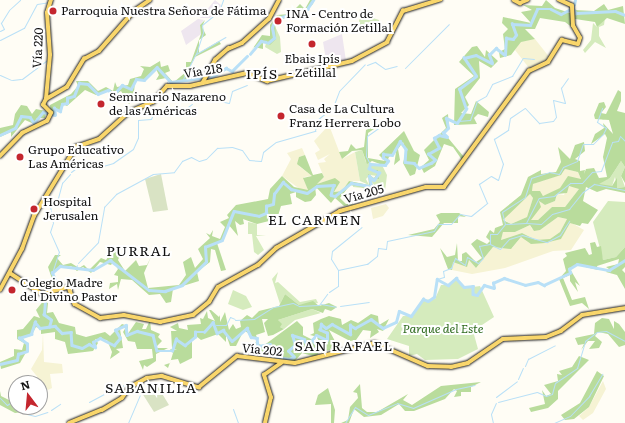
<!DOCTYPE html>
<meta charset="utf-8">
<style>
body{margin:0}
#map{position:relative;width:625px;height:423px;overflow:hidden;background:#fffdf5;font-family:Literata,serif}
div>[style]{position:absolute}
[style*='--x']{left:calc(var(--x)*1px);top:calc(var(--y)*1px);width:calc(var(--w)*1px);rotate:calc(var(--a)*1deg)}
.industrial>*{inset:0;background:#eee6ef}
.farmland>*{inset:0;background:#f6f3d4}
.green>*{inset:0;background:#d5ebbd}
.forest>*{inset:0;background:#b9dc9c}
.cemetery>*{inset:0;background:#d9e3c4}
.stream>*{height:1px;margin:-0.5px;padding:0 0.5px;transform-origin:0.5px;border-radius:0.5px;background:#b9e0f7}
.river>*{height:2.5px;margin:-1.25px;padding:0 1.25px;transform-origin:1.25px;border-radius:1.25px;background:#b9e0f7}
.roads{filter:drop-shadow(0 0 1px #222) drop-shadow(0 0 1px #222)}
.major>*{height:3.5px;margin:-1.75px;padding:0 1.75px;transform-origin:1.75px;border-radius:1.75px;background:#f9d66b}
.dots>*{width:11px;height:11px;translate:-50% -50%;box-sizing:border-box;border:2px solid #fff;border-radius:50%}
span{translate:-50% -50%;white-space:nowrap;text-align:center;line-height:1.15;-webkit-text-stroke:4px #fff;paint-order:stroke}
.poi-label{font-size:12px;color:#111}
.left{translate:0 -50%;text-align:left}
.street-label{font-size:12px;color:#111}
.park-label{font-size:12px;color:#2f6b1f;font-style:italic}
.quarter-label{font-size:14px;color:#111;letter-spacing:1px}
.north{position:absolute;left:8px;top:375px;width:40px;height:40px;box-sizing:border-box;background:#fff;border:1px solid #a0a0a0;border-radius:50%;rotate:344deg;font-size:11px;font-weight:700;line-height:16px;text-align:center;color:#111}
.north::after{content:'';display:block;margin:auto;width:14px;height:18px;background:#c4262e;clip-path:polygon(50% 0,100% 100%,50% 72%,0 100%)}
</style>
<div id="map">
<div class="industrial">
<i style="clip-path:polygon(215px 0,221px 5px,219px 10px,210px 18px,200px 18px)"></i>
<i style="clip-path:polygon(198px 19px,204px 20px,200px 25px,201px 34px,186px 45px,181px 31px)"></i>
<i style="clip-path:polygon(342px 34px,346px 61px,327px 66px,323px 42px)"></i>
</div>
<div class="farmland">
<i style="clip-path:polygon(535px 39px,550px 58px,529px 68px,515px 50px,521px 41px)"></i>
<i style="clip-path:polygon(329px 125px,342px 159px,355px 152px,360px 181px,349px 181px,342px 191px,334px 192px,338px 185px,333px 179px,317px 184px,324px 177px,318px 163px,326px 162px,324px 159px,330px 154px,318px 160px,315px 153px,320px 150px,314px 141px)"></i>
<i style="clip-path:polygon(302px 148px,305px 155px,299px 157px,299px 166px,312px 176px,304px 177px,308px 190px,304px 192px,282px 176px,291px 159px,287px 153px)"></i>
<i style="clip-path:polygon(565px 169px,578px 172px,581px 179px,544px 196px,532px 191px,533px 184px,562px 174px)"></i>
<i style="clip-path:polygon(568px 186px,580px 188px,565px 207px,552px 207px,538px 220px,530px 220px,539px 201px,545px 205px,555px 201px,557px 194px,564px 195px)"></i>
<i style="clip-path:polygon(530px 194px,533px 198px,527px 217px,511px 224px,503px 219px)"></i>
<i style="clip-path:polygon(386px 204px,389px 208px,383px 216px,373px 219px,371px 208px)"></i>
<i style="clip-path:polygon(558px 217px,567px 219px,560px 232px,550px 239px,536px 240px,522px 233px,501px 240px,503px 232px,515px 232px,530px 225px,532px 229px,540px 230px)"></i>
<i style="clip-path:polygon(570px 222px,584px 230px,571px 250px,553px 251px,505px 268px,472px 274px,452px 270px,452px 262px,469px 260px,476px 268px,493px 247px,512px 248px,521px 237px,561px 239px)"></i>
<i style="clip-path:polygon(43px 333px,44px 362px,62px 364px,63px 373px,50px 374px,52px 388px,48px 390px,31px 369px,42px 350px)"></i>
<i style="clip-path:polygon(603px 381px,606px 389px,593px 413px,583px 420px,579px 416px,589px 407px)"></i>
</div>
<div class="green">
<i style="clip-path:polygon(364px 15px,379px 20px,380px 28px,372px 32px,350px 34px,350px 31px,360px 28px,359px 20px)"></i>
<i style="clip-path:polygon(605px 18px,604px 25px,599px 27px,599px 36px,606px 48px,595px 42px,585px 53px,583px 50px,591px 40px,593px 23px,597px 27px)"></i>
<i style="clip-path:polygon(274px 24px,280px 37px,281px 52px,277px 54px,265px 47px,266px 43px,270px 45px)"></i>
<i style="clip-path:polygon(362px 150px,366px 162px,382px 165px,387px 175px,385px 191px,363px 192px,363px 188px,353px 187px,353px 184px,377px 188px,369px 179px,373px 179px,380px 175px,378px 172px,377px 176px,370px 175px,366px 179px,369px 185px,360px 181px,355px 152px)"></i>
<i style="clip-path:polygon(621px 161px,625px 167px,621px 176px,625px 187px,617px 188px,615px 177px,612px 186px,599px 186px,599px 182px,610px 178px)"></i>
<i style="clip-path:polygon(608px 201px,625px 202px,625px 247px,616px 257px,603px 260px,593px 222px)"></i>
<i style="clip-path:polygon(248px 222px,257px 224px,257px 235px,266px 235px,256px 236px,264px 250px,258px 255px,254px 252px,252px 234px,248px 234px)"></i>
<i style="clip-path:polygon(278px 272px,275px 283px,278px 282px,300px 302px,316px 299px,318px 303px,299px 305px,285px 294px,280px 304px,272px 279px)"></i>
<i style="clip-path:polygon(454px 279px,466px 288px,480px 286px,494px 317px,473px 331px,478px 349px,458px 359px,425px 360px,417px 354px,409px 356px,409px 346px,387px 339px,403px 316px,412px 316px,423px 300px,435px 299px,441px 285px,450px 285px)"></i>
<i style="clip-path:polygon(233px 290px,246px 296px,252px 307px,243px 310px,228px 304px)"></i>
<i style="clip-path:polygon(312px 309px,321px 313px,295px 320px,284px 329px,280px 327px,278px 320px)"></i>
</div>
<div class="forest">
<i style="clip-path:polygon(310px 0,314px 0,313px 4px,303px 13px,275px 21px,276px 39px,270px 45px,263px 42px,263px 49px,254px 47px,249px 54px,262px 35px,270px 36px,270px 25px,277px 15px,290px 14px,300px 4px,305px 9px)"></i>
<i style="clip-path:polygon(546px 0,555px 8px,573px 14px,573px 28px,565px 22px,540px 18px,535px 29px,525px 29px,535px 39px,521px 42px,511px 55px,500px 58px,499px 52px,505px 49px,503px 34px,508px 29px,502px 23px,503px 17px,531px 23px,521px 12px,532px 10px,523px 5px,542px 6px)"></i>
<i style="clip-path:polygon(604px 4px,608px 10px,623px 6px,625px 24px,607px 18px,597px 27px,595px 22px,575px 19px,574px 10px,594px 11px)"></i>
<i style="clip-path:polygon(205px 20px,202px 27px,206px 35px,199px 40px,199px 53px,219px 41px,221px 44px,195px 57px,185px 76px,193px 80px,204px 74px,206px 76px,194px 81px,174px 82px,186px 72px,186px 62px,191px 62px,201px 34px,200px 25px)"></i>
<i style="clip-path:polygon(477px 46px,485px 57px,486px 50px,498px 61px,491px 68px,479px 61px,480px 78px,465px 97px,469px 105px,461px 113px,471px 114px,476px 101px,489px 112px,488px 117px,478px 114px,474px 118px,477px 124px,454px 125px,455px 89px,474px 76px,459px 62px,472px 47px)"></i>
<i style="clip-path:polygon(160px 61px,161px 67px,168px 65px,170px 71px,165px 73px,173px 82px,166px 78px,156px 80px,159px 75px,156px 69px,144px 81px,135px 81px,134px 93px,129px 96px,135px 97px,129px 104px,121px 91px,112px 97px,109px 91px,96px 95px,85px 90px,67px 106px,63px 104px,60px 111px,54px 108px,54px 116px,51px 115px,50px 105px,71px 94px,78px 86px,76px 81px,88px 81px,98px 91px,106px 87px,113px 91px,115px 82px,117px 87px,128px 85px,130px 79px,141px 76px,144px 69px,140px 66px,150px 67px)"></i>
<i style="clip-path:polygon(evenodd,618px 90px,621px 92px,621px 101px,617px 111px,625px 113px,625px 183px,621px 176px,625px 167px,621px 161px,610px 178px,599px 184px,612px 186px,617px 178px,617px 188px,625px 187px,625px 193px,606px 189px,597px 192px,586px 187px,583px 201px,598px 210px,588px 224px,582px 223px,580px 226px,570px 223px,561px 239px,545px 243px,531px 244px,521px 237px,511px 249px,493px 247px,476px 268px,469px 260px,467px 267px,453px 262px,452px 270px,448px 269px,440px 248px,447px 257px,455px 255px,457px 243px,458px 261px,462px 261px,462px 254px,466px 252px,476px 262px,482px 258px,471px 244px,477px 239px,487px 244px,490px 241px,486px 237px,490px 230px,494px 233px,495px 228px,503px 225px,500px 212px,521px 195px,528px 177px,541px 170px,541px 174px,556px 172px,561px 162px,558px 147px,570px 159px,575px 145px,584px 142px,585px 151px,575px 159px,580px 161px,580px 171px,585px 170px,584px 174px,586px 169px,594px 168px,599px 178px,607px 177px,603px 157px,607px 138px,605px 134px,591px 144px,595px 134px,604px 128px,603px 123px,613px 134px,609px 120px,595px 119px,594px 115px,599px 103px,604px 102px,606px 107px,601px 113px,606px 114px,618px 90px,565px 169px,578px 172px,581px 179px,568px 176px,560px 188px,543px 196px,540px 191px,532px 191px,533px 184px,561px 175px,565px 169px,618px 90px,569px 186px,579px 189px,565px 207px,552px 207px,538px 220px,531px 220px,541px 207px,539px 201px,545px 205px,555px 201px,557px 194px,567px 193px,569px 186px,618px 90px,530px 194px,533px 198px,527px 217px,511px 224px,503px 220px,530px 194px,618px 90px,558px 217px,567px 219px,560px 232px,550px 239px,536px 240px,522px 233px,501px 240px,503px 232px,515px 232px,530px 225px,534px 231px,540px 230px,558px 217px)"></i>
<i style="clip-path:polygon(21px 105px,27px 106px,32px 114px,36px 109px,46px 111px,45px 118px,37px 118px,34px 124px,25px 120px,11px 137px,11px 132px,0 137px,0 128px,13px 125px,15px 114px)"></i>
<i style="clip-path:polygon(448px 114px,449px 128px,444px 133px,464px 157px,462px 160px,453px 147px,444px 144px,435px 166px,424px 173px,421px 167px,429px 160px,424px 150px,446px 128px,442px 118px)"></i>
<i style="clip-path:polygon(383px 123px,368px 133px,368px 158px,385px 161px,379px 155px,404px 131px,414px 151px,420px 155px,415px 174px,410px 176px,403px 163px,406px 152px,403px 142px,398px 149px,400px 160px,394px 165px,396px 152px,389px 157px,385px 166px,372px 161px,367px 164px,362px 150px,352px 151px,342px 159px,339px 152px,348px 151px,351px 144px,356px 149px,364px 147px,366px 130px)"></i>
<i style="clip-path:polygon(305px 155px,313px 175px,322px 173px,324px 177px,317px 184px,335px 178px,340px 182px,334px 192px,342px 191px,349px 181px,369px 185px,368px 174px,374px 178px,378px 173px,374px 170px,378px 170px,379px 179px,369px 179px,377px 190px,350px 185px,340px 198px,346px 204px,355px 204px,344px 206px,335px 198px,331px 203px,315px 186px,316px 195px,311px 201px,305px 202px,296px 197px,296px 192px,290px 194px,292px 204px,281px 206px,277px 219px,257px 224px,243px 219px,244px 224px,240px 225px,235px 221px,238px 236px,228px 224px,222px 241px,217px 243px,226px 270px,221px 271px,215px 250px,211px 249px,210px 262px,197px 272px,199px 281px,173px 289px,171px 302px,166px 303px,160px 294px,149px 295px,132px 280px,121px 279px,118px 290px,117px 284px,109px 289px,110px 283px,118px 282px,118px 276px,114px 275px,118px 269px,113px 262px,111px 265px,100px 262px,91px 273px,83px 267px,77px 271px,71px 266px,60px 266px,53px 272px,55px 279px,49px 290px,43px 289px,52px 279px,48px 267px,55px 255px,61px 255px,57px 258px,63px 265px,71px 263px,79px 268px,84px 265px,89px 270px,101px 258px,106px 260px,112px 251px,121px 253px,118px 260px,125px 271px,136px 260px,139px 266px,147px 265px,151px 257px,144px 273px,148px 288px,179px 285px,186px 275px,183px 262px,191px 257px,195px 268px,203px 259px,198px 249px,210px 238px,206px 233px,210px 235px,213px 230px,212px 236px,220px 239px,225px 227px,220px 222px,229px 218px,227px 215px,236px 205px,268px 199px,270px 189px,282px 176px,294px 187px,308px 190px,303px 178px,312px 176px,297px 164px,299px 157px)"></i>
<i style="clip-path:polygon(441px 213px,459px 213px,466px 217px,458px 216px,458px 223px,444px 223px,432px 237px,408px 235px,434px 229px,440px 222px,436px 215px)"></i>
<i style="clip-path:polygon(595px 242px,597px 247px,601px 246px,603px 260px,616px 257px,625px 247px,625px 267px,622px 270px,625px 273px,625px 289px,617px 275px,606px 272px,609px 269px,606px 267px,618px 264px,619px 259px,597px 266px,598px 270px,577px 265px,570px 269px,580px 286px,575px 282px,578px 292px,570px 281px,570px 275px,563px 278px,572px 300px,585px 297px,589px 309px,582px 303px,570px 306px,559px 279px,566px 271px,563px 259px,567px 256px,565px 253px,585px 248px,589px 255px,592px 254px,590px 243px)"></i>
<i style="clip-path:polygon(49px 294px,47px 313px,53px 312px,59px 323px,75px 327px,76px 334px,86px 337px,105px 332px,110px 336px,122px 324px,128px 326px,127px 335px,136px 322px,144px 324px,142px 329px,146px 329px,150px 320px,151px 330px,160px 334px,158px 337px,162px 341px,155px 348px,168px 348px,156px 354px,156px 361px,147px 367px,144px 365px,143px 370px,139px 361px,153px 358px,152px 349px,137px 349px,135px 342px,128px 341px,123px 332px,126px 327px,120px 329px,123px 348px,116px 349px,120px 352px,110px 359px,112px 352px,107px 340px,95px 339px,98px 343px,93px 351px,68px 354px,65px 342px,55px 339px,55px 332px,41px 334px,41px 329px,36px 327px,31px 336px,22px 337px,29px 347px,20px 363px,1px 369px,0 362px,14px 356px,14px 349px,22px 350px,24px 343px,17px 339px,17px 330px,23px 329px,34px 316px,40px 318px,36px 310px)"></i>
<i style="clip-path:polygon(285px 294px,299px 305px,313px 301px,319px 306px,329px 303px,337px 307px,331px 311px,325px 309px,323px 313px,312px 309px,278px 320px,282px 324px,280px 327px,284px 329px,273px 335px,268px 336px,264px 323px,268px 319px,262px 319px,265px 332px,256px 335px,258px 341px,244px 330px,236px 346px,230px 346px,226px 334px,226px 342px,218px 334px,201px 340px,196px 336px,192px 341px,192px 358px,180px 364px,178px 359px,171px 360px,168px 368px,164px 365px,170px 363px,173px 353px,170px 349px,177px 350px,172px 348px,171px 331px,177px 331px,170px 327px,178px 323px,179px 328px,188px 330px,187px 325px,201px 324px,200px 318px,203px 319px,207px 311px,208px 318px,215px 321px,209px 310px,211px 310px,219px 317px,220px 315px,220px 322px,225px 312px,229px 330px,233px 324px,236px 329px,241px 327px,240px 321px,247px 315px,252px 318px,259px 311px,279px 306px)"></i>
<i style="clip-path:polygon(371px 314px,378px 316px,379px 325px,389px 319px,383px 331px,377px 329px,379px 332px,370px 338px,371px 331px,363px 330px,356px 340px,350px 341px,329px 330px,336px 343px,331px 347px,333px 350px,320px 351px,316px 357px,302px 353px,294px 362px,277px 360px,269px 352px,263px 355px,255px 342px,263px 346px,297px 321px,303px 327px,303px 335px,315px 341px,318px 337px,310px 335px,314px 333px,313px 323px,321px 319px,329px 316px,341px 319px,342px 325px,351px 320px,358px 323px)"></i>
<i style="clip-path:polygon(602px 318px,609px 319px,614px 329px,614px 321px,619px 324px,625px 332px,625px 345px,619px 347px,608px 334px,598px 332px,595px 336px,602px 342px,599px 348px,589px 349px,595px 341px,588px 341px,581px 350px,584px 344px,578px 345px,575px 338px,594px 334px,595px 323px)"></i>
<i style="clip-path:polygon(579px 356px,589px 360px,558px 391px,558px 399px,548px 408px,531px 412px,529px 408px,545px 404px,542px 390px,546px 396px,551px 394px,544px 385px,558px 381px,557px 374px,562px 375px,559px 371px,572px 367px)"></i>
<i style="clip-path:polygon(597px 371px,604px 376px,589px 407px,574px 419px,565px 420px,561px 415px,580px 403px)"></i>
<i style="clip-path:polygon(481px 382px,471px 387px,471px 392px,461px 392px,461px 396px,454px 397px,457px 391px,454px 389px,445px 399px,414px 411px,405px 411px,399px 404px,381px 415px,364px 417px,354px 409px,349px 423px,341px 423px,348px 420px,350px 407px,358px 398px,357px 393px,353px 392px,360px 384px,362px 408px,367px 412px,377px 412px,408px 394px,403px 400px,412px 405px,441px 386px)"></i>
<i style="clip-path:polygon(328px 388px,335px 410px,334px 423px,331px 423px,331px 404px,315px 405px,318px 395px)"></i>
<i style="clip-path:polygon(0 391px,1px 396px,11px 401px,14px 397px,10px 393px,16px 393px,12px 407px,21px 407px,23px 412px,15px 413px,0 405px)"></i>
</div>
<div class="cemetery">
<i style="clip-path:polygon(161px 174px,168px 210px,153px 212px,145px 179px)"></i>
<i style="clip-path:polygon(158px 387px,169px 405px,154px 412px,142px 393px)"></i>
</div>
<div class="stream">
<i style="--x:0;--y:31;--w:4;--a:-27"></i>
<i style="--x:4;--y:29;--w:7;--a:-117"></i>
<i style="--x:1;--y:23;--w:15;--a:-58"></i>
<i style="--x:9;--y:10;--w:15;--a:-42"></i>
<i style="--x:0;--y:40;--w:27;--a:-27"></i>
<i style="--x:24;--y:28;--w:27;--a:-62"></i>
<i style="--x:37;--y:4;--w:12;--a:-9"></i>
<i style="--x:196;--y:54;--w:34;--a:-30"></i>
<i style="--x:367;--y:65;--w:9;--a:-21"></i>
<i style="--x:375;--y:62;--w:12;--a:35"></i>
<i style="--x:385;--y:69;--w:12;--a:-14"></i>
<i style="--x:405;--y:68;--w:62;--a:-45"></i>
<i style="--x:0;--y:75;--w:12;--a:24"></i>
<i style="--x:22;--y:79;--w:31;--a:-37"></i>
<i style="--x:183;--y:79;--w:28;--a:-63"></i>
<i style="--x:196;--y:54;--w:23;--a:-72"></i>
<i style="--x:203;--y:32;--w:7;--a:-98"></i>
<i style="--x:202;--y:25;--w:22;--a:-39"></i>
<i style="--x:219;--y:11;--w:12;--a:-70"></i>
<i style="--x:12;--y:80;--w:9;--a:-6"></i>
<i style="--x:167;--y:82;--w:3;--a:-45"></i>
<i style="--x:215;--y:100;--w:14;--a:12"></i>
<i style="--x:229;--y:103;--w:12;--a:-76"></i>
<i style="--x:232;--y:91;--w:16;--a:-22"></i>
<i style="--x:458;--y:121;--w:12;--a:-5"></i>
<i style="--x:470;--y:120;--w:20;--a:-70"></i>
<i style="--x:477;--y:101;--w:10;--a:-29"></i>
<i style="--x:486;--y:96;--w:13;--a:-63"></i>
<i style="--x:492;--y:84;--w:22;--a:-22"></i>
<i style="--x:512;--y:76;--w:21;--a:-59"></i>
<i style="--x:523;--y:58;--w:11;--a:5"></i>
<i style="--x:370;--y:164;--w:9;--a:-117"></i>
<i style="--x:366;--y:156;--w:20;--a:-87"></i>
<i style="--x:367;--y:136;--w:19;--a:-35"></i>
<i style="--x:71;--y:172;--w:9;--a:-36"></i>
<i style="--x:78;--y:167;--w:18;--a:3"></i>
<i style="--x:96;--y:168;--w:18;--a:-16"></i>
<i style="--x:113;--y:163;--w:24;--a:-35"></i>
<i style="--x:133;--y:149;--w:12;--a:-66"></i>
<i style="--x:138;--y:138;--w:18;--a:-90"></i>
<i style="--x:138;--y:120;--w:13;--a:-4"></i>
<i style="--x:151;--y:119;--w:5;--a:-68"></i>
<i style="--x:153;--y:114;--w:12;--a:-24"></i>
<i style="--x:164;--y:109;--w:16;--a:14"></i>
<i style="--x:180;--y:113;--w:15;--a:-37"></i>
<i style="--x:527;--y:223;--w:14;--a:4"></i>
<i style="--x:541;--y:224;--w:15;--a:-42"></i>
<i style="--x:552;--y:214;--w:18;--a:-16"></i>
<i style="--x:569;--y:209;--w:22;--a:-51"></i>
<i style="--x:583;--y:192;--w:14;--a:-36"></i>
<i style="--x:594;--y:184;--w:32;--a:11"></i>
<i style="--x:506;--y:224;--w:20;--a:-3"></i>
<i style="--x:526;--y:223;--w:28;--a:-63"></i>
<i style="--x:539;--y:198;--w:15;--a:-8"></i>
<i style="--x:554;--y:196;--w:21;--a:-39"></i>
<i style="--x:570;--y:183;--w:12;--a:0"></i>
<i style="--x:582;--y:183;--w:15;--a:-48"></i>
<i style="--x:592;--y:172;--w:9;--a:-6"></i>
<i style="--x:601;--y:171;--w:31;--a:-69"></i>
<i style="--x:612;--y:142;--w:6;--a:-9"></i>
<i style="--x:618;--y:141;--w:5;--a:-68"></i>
<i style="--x:620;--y:136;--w:7;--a:45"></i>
<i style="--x:490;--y:244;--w:10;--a:-90"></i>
<i style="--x:490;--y:234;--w:7;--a:0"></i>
<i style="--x:497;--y:234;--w:13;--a:-51"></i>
<i style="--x:505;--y:224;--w:12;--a:-104"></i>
<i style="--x:502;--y:212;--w:27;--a:-33"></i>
<i style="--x:525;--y:197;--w:20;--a:-72"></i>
<i style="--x:531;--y:178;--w:19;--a:-18"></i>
<i style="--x:549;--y:172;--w:10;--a:11"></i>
<i style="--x:559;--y:174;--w:8;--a:-60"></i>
<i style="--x:563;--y:167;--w:15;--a:-23"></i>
<i style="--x:577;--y:161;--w:18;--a:-71"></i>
<i style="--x:583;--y:144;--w:10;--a:0"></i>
<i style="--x:593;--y:144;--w:14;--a:-45"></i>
<i style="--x:603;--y:134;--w:7;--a:-63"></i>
<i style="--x:606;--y:128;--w:11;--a:-146"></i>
<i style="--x:597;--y:122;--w:15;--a:-70"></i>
<i style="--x:78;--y:263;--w:29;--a:-46"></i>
<i style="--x:98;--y:242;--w:36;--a:-80"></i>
<i style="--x:104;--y:207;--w:18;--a:-47"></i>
<i style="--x:116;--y:194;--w:42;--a:-28.4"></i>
<i style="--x:153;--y:174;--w:21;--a:-5"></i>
<i style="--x:174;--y:172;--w:14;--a:-54"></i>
<i style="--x:182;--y:161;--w:10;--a:-24"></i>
<i style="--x:191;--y:157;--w:9;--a:27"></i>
<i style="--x:199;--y:161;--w:7;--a:-16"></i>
<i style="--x:206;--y:159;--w:16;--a:-45"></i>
<i style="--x:217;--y:148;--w:15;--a:-4"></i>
<i style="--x:232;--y:147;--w:10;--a:17"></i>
<i style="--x:242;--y:150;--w:12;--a:55"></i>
<i style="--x:249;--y:160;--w:12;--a:5"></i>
<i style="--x:261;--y:161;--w:9;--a:-77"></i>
<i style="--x:263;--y:152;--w:16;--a:-38"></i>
<i style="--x:276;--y:142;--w:41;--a:-15.8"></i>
<i style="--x:315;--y:131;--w:11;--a:-80"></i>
<i style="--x:317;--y:120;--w:21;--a:-39"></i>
<i style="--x:333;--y:107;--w:17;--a:-69"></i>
<i style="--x:339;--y:91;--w:37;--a:-46"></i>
<i style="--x:76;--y:268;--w:3;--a:-72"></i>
<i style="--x:338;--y:270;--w:13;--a:-122"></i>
<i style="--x:331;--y:259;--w:8;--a:-83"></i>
<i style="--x:332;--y:251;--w:38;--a:-39"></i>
<i style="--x:52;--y:273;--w:22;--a:-72"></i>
<i style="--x:59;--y:252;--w:22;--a:-114"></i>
<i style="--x:50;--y:232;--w:9;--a:-72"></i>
<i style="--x:53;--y:223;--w:17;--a:-100"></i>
<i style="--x:50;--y:206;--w:11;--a:-45"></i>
<i style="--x:58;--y:198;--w:16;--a:-75"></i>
<i style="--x:62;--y:183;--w:12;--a:-48"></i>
<i style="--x:437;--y:279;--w:7;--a:-16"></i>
<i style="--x:444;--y:277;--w:6;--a:-99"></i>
<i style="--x:443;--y:271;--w:9;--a:-21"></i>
<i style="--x:451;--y:268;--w:11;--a:-68"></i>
<i style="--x:455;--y:258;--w:12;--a:35"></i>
<i style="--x:465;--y:265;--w:8;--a:-76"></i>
<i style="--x:467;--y:257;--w:13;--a:29"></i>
<i style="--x:478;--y:263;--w:7;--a:-45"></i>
<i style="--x:483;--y:258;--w:13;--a:-108"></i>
<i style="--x:479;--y:246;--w:11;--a:-10"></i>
<i style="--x:490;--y:244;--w:11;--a:27"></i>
<i style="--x:500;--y:249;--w:13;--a:-48"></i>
<i style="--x:509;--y:239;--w:14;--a:-17"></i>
<i style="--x:522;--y:235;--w:26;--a:16"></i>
<i style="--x:547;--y:242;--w:15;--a:-28"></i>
<i style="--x:560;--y:235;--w:17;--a:-57"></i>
<i style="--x:329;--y:292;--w:11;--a:-34"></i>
<i style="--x:338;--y:286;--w:16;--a:-90"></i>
<i style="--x:338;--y:270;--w:30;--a:-12"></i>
<i style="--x:367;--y:264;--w:13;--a:-39"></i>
<i style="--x:377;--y:256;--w:8;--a:-83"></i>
<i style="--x:378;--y:248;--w:8;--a:7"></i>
<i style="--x:386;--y:249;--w:8;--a:-83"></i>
<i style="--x:387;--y:241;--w:48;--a:-12"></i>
<i style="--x:434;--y:231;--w:8;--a:-60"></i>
<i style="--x:438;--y:224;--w:13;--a:0"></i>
<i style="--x:451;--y:224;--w:13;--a:-48"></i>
<i style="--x:460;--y:214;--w:11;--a:10"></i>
<i style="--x:471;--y:216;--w:21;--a:-39"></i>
<i style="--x:487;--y:203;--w:21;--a:-113"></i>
<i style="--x:479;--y:184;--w:14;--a:-34"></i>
<i style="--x:491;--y:176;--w:8;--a:30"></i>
<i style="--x:498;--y:180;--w:17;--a:-73"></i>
<i style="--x:503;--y:164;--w:27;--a:-110"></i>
<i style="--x:494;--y:139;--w:17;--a:-33"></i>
<i style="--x:508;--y:130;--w:12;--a:-81"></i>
<i style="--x:510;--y:118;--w:18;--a:-34"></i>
<i style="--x:525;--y:108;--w:21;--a:47"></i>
<i style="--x:539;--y:123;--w:14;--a:-8"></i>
<i style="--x:553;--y:121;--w:5;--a:-53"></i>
<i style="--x:556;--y:117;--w:17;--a:-100"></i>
<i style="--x:553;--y:100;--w:12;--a:14"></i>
<i style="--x:565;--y:103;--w:16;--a:-105"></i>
<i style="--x:561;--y:88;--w:12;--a:-55"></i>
<i style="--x:321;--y:304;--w:15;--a:11"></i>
<i style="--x:340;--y:306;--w:29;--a:-8"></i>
<i style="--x:274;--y:307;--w:19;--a:-12"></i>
<i style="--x:293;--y:303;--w:7;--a:27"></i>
<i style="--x:299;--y:306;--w:20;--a:-3"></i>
<i style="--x:319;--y:305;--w:14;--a:-54"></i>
<i style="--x:235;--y:320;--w:19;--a:-3"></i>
<i style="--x:254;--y:319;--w:22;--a:-32"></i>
<i style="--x:216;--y:325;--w:10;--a:0"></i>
<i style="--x:226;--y:325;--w:9;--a:-63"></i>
<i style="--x:230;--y:317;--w:5;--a:22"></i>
<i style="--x:525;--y:366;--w:8;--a:-67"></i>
<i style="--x:528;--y:359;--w:30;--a:-27"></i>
<i style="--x:518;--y:379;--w:12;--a:-66"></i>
<i style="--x:120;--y:387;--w:4;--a:-27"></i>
<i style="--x:496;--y:397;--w:26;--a:-37"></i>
<i style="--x:0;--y:398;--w:10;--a:45"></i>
<i style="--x:7;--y:405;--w:11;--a:-34"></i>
<i style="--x:89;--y:402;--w:26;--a:-28"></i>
<i style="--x:498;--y:402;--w:40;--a:-14.4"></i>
<i style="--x:537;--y:392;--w:10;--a:24"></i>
<i style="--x:546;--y:396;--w:6;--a:-18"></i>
<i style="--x:552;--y:394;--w:11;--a:-75"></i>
<i style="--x:555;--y:383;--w:27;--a:-34"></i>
<i style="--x:577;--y:368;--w:28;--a:-73"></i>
<i style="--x:585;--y:341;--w:15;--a:-37"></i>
<i style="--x:597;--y:332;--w:9;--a:-6"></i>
<i style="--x:606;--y:331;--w:21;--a:28"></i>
<i style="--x:26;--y:407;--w:7;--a:82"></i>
<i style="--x:27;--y:414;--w:8;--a:14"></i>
<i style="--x:35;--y:416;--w:13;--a:-18"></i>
<i style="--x:233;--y:409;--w:15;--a:70"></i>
<i style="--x:51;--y:410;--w:11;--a:-34"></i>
<i style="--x:128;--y:423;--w:30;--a:-67"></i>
<i style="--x:345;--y:423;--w:19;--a:-58"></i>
<i style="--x:355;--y:407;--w:15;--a:32"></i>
<i style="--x:368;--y:415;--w:31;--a:-22"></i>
<i style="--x:397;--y:403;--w:17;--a:17"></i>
<i style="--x:413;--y:408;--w:47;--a:-23.8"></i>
<i style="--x:456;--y:389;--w:19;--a:-12"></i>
<i style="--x:493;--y:423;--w:9;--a:-103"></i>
<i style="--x:491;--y:414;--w:12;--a:-66"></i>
<i style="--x:554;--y:423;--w:17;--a:-24"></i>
<i style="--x:570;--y:416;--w:28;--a:-46"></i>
<i style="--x:589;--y:396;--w:26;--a:-59"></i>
</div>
<div class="river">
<i style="--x:574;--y:5;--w:5;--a:-79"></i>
<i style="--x:268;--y:43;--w:8;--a:-40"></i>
<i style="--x:274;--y:38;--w:10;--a:-101"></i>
<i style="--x:272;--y:28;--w:9;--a:-72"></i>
<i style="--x:275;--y:19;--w:34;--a:-17"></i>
<i style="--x:307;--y:9;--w:11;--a:-56"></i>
<i style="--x:250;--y:54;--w:17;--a:-50"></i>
<i style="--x:261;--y:41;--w:5;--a:11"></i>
<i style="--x:210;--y:78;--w:19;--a:-32"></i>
<i style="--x:226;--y:68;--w:7;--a:27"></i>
<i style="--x:232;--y:71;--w:21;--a:-45"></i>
<i style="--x:0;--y:135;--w:17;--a:-25"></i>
<i style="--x:15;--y:128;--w:13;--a:-63"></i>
<i style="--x:21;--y:116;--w:9;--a:6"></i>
<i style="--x:30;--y:117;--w:7;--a:56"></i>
<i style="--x:34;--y:123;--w:14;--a:-51"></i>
<i style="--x:43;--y:112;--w:12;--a:14"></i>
<i style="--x:55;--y:115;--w:7;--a:-98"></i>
<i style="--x:54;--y:108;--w:7;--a:27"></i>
<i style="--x:60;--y:111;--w:7;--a:-74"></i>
<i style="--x:62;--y:104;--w:5;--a:-11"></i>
<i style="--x:67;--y:103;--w:5;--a:-90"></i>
<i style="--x:67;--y:98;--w:7;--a:-16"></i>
<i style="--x:74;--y:96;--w:14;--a:-69"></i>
<i style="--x:79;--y:83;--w:9;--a:6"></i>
<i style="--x:88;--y:84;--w:14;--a:45"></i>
<i style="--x:98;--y:94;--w:11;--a:-22"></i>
<i style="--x:108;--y:90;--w:7;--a:34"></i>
<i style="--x:114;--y:94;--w:12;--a:-48"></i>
<i style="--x:122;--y:85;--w:10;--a:24"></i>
<i style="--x:131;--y:89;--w:11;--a:-63"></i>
<i style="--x:136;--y:79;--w:8;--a:7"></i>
<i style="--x:144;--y:80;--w:18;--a:-45"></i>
<i style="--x:157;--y:67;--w:21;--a:47"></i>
<i style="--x:171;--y:82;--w:36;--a:-8"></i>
<i style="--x:49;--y:327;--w:7;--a:-74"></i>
<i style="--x:51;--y:320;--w:9;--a:-144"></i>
<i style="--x:44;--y:315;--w:16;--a:-86"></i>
<i style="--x:45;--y:299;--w:17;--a:-73"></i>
<i style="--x:50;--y:283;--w:6;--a:-31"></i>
<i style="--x:55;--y:280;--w:8;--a:-113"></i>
<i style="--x:52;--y:273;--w:11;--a:-41"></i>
<i style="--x:60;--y:266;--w:33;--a:7"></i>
<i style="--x:93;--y:270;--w:20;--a:-30"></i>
<i style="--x:110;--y:260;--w:49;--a:37.6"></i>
<i style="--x:149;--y:290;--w:16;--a:4"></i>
<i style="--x:165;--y:291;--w:18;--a:-19"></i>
<i style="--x:182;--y:285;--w:33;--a:-44"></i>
<i style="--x:206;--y:262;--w:15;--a:-94"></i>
<i style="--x:205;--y:247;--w:18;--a:-22"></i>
<i style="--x:222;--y:240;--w:31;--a:-68"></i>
<i style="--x:234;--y:211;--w:25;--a:11"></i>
<i style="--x:259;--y:216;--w:8;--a:-23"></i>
<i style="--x:266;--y:213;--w:7;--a:-90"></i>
<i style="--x:266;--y:206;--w:7;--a:-16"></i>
<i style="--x:273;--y:204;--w:10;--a:-84"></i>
<i style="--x:274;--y:194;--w:15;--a:-53"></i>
<i style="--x:283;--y:182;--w:11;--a:41"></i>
<i style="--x:291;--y:189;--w:16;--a:14"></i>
<i style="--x:307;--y:193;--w:12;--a:-35"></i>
<i style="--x:317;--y:186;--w:17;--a:-3"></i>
<i style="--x:334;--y:185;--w:10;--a:107"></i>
<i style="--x:331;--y:195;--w:4;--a:14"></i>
<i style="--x:335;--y:196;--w:21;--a:-39"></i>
<i style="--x:351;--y:183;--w:20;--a:9"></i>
<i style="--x:371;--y:186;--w:10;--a:-101"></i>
<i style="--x:369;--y:176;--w:6;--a:39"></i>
<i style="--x:374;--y:180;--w:9;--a:-54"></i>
<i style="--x:379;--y:173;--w:11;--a:-158"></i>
<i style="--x:369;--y:169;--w:5;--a:-79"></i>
<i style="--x:370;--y:164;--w:15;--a:4"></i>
<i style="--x:385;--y:165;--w:5;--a:-53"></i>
<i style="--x:388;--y:161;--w:6;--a:-149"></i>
<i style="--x:383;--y:158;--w:4;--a:-90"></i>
<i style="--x:383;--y:154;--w:9;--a:6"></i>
<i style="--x:392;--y:155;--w:16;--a:-60"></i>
<i style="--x:400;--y:141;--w:10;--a:53"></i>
<i style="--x:406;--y:149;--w:13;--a:94"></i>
<i style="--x:405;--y:162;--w:9;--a:6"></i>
<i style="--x:414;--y:163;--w:7;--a:45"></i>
<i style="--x:419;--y:168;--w:13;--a:-23"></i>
<i style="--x:431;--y:163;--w:5;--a:-37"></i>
<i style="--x:435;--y:160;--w:9;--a:-139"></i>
<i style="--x:428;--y:154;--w:13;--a:-29"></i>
<i style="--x:439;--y:148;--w:11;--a:-117"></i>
<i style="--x:434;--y:138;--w:6;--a:-31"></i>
<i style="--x:439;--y:135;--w:8;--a:14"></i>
<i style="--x:447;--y:137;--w:6;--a:-135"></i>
<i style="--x:443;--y:133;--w:7;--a:-45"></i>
<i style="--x:448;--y:128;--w:10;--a:-101"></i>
<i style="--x:446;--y:118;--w:12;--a:24"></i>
<i style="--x:457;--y:123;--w:17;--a:-57"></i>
<i style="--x:466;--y:109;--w:21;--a:-109"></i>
<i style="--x:459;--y:89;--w:21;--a:-37"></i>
<i style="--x:476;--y:76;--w:22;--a:-124"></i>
<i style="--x:464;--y:58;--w:12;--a:-14"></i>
<i style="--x:476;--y:55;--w:18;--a:27"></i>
<i style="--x:492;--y:63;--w:9;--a:-111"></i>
<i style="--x:489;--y:55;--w:10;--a:-45"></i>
<i style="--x:496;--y:48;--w:11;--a:38"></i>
<i style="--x:505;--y:55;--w:17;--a:-87"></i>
<i style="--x:506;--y:38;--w:7;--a:8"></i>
<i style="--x:513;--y:39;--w:5;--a:-53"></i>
<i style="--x:516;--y:35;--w:12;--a:-110"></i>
<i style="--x:512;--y:24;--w:18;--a:3"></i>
<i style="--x:530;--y:25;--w:17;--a:-66"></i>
<i style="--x:537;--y:9;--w:14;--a:0"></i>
<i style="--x:551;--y:9;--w:11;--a:27"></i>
<i style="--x:561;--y:14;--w:13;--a:-27"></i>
<i style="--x:573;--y:8;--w:6;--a:59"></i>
<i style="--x:576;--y:13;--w:39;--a:-3"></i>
<i style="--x:615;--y:11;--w:11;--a:22"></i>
<i style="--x:0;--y:364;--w:17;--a:-13"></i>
<i style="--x:17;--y:360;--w:6;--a:-81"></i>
<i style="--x:18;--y:354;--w:9;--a:-18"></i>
<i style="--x:27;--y:351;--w:7;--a:-90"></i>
<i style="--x:27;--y:344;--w:10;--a:-143"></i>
<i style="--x:19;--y:338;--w:13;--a:-18"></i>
<i style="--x:31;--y:334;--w:13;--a:-72"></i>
<i style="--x:35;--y:322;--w:8;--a:50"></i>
<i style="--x:40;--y:328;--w:15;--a:-8"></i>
<i style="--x:55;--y:326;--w:10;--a:45"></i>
<i style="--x:62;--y:333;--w:9;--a:-6"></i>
<i style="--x:71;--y:332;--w:13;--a:86"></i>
<i style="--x:72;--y:345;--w:10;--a:17"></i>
<i style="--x:82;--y:348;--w:8;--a:-30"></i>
<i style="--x:89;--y:344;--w:7;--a:27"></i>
<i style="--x:95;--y:347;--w:5;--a:-112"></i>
<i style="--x:93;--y:342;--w:8;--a:-30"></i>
<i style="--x:100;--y:338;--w:16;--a:27"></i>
<i style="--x:114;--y:345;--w:9;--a:-49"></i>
<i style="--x:120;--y:338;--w:9;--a:-122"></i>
<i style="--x:115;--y:330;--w:12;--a:-24"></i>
<i style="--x:126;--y:325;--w:10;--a:84"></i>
<i style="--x:127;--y:335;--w:11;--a:-22"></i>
<i style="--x:137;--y:331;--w:16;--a:14"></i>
<i style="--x:153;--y:335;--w:16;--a:76"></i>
<i style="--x:157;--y:351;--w:15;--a:0"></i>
<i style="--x:172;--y:351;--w:13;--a:-72"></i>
<i style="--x:176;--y:339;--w:11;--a:34"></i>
<i style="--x:185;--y:345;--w:13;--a:-39"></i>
<i style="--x:195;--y:337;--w:5;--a:-90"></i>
<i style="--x:195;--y:332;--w:9;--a:0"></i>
<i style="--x:204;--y:332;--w:13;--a:-48"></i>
<i style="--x:213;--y:322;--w:12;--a:70"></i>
<i style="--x:217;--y:333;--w:7;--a:-27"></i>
<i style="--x:223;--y:330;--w:14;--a:51"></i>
<i style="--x:232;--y:341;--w:20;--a:-41"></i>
<i style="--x:247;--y:328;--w:10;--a:66"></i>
<i style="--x:251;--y:337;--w:6;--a:9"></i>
<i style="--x:257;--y:338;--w:8;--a:83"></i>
<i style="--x:258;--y:346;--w:12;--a:-9"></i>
<i style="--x:270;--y:344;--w:15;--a:62"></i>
<i style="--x:277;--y:357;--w:12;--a:9"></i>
<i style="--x:289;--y:359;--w:5;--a:-22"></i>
<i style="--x:294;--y:357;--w:8;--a:-135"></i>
<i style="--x:288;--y:351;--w:9;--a:-41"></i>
<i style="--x:295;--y:345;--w:10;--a:-107"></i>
<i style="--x:292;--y:335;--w:13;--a:18"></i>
<i style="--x:304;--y:339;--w:13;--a:63"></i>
<i style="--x:310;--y:351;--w:9;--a:-27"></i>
<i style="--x:318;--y:347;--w:9;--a:-131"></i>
<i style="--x:312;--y:340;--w:6;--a:-51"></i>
<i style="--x:316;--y:335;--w:12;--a:24"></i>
<i style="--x:327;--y:340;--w:7;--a:-90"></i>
<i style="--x:327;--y:333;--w:8;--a:-157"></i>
<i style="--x:320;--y:330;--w:6;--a:-81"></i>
<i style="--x:321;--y:324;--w:6;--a:39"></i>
<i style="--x:326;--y:328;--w:7;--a:-34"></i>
<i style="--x:332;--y:324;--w:21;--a:29"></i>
<i style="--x:350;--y:334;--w:9;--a:-90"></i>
<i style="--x:350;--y:325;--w:6;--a:31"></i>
<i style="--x:355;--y:328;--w:18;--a:-29"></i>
<i style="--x:371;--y:319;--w:15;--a:37"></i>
<i style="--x:383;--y:328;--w:14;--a:-25"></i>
<i style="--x:396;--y:322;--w:11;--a:-75"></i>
<i style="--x:399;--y:311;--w:13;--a:23"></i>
<i style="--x:411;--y:316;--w:21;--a:-55"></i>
<i style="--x:423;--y:299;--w:5;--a:22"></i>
<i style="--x:428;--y:301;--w:7;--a:-34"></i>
<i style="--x:434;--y:297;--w:18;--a:-81"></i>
<i style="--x:437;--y:279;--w:13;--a:29"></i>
<i style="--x:448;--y:285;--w:11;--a:-41"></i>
<i style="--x:456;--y:278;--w:12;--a:48"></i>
<i style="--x:464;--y:287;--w:9;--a:-6"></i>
<i style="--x:473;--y:286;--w:8;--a:90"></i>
<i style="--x:473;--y:294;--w:4;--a:14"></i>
<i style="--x:477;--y:295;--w:12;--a:-55"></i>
<i style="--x:484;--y:285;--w:10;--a:17"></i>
<i style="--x:494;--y:288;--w:5;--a:-101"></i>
<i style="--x:493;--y:283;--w:12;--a:-24"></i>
<i style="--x:504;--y:278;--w:22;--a:18"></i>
<i style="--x:525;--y:285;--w:13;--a:-13"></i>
<i style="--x:538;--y:282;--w:7;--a:27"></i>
<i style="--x:544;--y:285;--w:29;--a:-25"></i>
<i style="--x:570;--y:273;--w:4;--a:-104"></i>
<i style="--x:569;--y:269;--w:9;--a:-32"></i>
<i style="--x:577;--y:264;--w:33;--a:11"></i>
<i style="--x:609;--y:270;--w:19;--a:-32"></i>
</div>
<div class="roads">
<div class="major">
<i style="--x:514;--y:0;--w:7;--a:27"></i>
<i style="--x:520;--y:3;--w:8;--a:-23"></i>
<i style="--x:228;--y:49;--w:15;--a:-23"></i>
<i style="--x:242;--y:43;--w:36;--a:-42"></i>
<i style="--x:269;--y:19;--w:21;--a:-62"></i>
<i style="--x:203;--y:82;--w:25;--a:-61"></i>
<i style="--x:215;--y:60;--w:18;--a:-41"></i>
<i style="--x:46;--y:99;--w:44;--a:-84.8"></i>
<i style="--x:50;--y:55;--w:42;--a:-94.1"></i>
<i style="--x:47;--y:13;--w:14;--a:-73"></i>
<i style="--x:0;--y:156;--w:32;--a:-46"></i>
<i style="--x:22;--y:133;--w:28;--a:-26"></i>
<i style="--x:47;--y:121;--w:9;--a:-63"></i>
<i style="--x:51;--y:113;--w:11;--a:-135"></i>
<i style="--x:43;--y:105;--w:7;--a:-63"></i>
<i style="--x:46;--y:99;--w:24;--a:-30"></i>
<i style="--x:67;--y:87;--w:33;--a:-59"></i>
<i style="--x:84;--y:59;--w:17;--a:-28"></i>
<i style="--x:99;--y:51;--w:53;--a:-48.8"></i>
<i style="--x:134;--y:11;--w:19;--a:-35"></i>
<i style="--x:10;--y:273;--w:38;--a:33"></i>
<i style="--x:42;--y:294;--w:28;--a:-15"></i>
<i style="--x:69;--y:287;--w:18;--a:71"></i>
<i style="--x:75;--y:304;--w:29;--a:29"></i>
<i style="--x:100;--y:318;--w:24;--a:-7"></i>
<i style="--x:124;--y:315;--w:37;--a:11"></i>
<i style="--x:160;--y:322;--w:34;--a:-12"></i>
<i style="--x:193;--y:315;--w:21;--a:-39"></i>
<i style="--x:209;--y:302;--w:17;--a:-59"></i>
<i style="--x:218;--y:287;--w:46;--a:-28.8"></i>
<i style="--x:258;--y:265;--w:25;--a:-43"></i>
<i style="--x:276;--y:248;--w:74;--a:-30"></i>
<i style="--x:340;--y:211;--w:89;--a:-15.6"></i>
<i style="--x:426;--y:187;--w:18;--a:0"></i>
<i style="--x:444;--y:187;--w:144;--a:-53.8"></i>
<i style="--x:529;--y:71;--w:21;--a:-25"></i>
<i style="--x:548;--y:62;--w:26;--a:-58"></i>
<i style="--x:562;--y:40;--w:16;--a:14"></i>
<i style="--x:578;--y:44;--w:6;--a:-72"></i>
<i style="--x:580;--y:38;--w:14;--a:-120"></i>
<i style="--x:573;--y:26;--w:20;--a:-93"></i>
<i style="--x:572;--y:6;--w:14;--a:-155"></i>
<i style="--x:0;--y:290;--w:47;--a:-61.8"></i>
<i style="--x:22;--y:249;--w:35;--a:-70"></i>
<i style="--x:34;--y:216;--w:81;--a:-58.7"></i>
<i style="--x:76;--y:147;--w:24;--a:-19"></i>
<i style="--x:99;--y:139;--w:40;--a:-42"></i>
<i style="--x:129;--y:112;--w:26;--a:-23"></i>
<i style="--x:153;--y:102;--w:21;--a:-49"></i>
<i style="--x:167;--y:86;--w:23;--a:0"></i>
<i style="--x:190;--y:86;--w:58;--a:-12.8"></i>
<i style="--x:247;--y:73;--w:22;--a:22"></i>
<i style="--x:267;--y:81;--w:87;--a:-13.2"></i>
<i style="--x:352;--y:61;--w:40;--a:-28"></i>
<i style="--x:387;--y:42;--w:35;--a:-63"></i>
<i style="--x:403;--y:11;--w:39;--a:-17"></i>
<i style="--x:69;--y:423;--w:35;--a:-22"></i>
<i style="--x:102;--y:410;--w:23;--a:-31"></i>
<i style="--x:122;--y:398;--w:14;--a:-54"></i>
<i style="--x:130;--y:387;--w:19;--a:-28"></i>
<i style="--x:147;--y:378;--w:15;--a:-8"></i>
<i style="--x:162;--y:376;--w:39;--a:17"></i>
<i style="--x:199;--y:387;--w:49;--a:-39.2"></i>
<i style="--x:237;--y:356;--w:58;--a:6.9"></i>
<i style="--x:295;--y:363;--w:82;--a:-14"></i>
<i style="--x:375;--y:343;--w:58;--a:23.5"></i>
<i style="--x:428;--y:366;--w:23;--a:2"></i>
<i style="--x:451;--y:367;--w:17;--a:-13"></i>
<i style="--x:468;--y:363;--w:42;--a:-34.4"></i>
<i style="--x:503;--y:339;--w:43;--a:-2.7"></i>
<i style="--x:546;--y:337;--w:16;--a:-22"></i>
<i style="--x:561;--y:331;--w:26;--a:-37"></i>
<i style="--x:582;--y:315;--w:44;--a:-9.2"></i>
<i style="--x:265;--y:423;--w:26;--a:-77"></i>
<i style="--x:271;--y:398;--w:24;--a:-107"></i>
<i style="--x:264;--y:375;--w:21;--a:-35"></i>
</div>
</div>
<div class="dots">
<i style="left:53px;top:11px;background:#c4262e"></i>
<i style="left:278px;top:21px;background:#c4262e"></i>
<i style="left:312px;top:44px;background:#c4262e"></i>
<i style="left:101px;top:104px;background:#c4262e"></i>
<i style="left:281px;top:116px;background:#c4262e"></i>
<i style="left:20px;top:157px;background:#c4262e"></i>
<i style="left:34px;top:209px;background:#c4262e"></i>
<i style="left:12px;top:290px;background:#c4262e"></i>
</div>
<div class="poi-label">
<span class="left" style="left:61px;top:11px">Parroquia Nuestra Señora de Fátima</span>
<span class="left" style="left:286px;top:21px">INA - Centro de<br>Formación Zetillal</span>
<span style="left:312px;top:66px">Ebais Ipís<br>- Zetillal</span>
<span class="left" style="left:109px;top:104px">Seminario Nazareno<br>de las Américas</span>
<span class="left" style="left:289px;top:116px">Casa de La Cultura<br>Franz Herrera Lobo</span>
<span class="left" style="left:28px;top:157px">Grupo Educativo<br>Las Américas</span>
<span class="left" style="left:43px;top:209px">Hospital<br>Jerusalen</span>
<span class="left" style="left:20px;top:290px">Colegio Madre<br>del Divino Pastor</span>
</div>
<div class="street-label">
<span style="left:38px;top:48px;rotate:-87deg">Vía 220</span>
<span style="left:203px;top:71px;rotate:-9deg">Vía 218</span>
<span style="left:364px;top:194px;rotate:-16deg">Vía 205</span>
<span style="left:262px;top:350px;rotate:6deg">Vía 202</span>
</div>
<div class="park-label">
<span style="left:443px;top:329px">Parque del Este</span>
</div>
<div class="quarter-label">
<span style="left:262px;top:73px">IPÍS</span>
<span style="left:315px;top:219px">EL CARMEN</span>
<span style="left:139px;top:250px">PURRAL</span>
<span style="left:344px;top:345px">SAN RAFAEL</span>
<span style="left:151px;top:387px">SABANILLA</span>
</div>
<div class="north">N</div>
</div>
